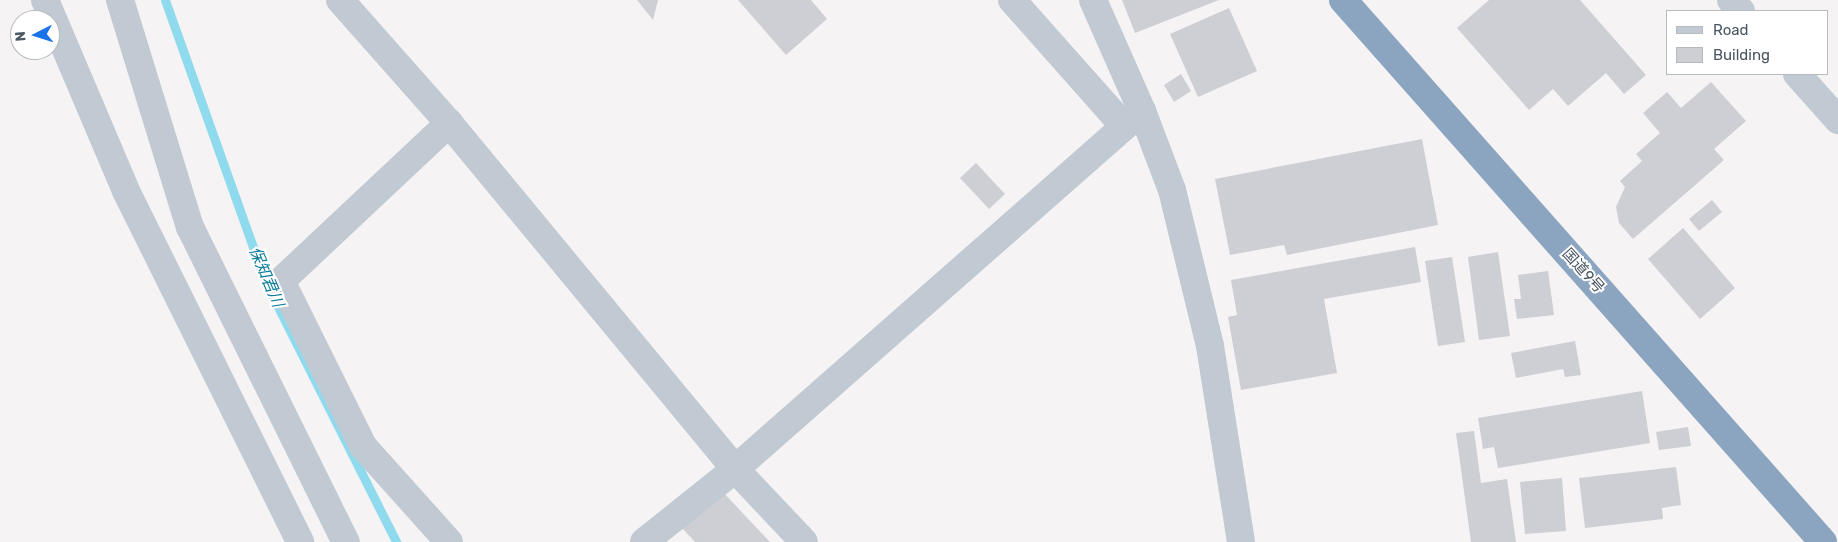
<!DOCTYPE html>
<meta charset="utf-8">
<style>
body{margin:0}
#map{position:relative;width:1838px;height:542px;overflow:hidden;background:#f5f3f3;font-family:Rubik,"Noto Sans JP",sans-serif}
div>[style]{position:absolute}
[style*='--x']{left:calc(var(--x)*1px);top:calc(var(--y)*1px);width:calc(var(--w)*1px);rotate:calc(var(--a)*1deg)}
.stream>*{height:9px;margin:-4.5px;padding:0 4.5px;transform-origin:4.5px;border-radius:4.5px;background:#90daee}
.building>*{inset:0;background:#cdcfd5}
.street>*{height:28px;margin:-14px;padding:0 14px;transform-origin:14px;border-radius:14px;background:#c1cad2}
.highway>*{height:28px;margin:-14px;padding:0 14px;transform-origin:14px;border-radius:14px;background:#8ba5c1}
span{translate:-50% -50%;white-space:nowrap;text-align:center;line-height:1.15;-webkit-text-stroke:4px #fff;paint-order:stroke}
.street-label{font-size:15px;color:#4a5661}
.water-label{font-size:16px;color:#0c7c9b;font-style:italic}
.legend{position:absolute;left:1666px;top:10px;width:162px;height:65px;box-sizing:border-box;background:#fff;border:1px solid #b7bbc0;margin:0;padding:6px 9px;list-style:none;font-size:15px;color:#4a5661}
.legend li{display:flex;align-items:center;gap:10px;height:25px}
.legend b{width:25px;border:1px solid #b7bbc0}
.north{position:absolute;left:10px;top:10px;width:50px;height:50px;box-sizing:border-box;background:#fff;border:1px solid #b7bbc0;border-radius:50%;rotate:265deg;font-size:14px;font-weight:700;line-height:20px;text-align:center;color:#4a5661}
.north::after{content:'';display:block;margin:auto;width:18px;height:22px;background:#1a73e8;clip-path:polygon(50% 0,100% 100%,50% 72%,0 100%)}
</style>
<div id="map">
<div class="stream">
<i style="--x:165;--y:0;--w:300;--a:70.4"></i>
<i style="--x:266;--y:283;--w:290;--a:63.3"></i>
</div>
<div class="building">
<i style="clip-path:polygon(637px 0,658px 0,653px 20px)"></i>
<i style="clip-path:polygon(738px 0,811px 0,827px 19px,786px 55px)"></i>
<i style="clip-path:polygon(1122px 0,1219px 0,1135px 33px)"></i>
<i style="clip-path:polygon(1489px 0,1580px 0,1646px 75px,1624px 94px,1606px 73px,1568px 106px,1553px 89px,1529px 110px,1457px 28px)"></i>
<i style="clip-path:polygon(1229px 8px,1257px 71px,1198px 97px,1170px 34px)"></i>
<i style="clip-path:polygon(1181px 74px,1191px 91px,1174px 102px,1164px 85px)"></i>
<i style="clip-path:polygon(1711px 82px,1746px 121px,1714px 149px,1724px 160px,1633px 239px,1619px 223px,1616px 207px,1625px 187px,1620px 181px,1642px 161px,1636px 154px,1660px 133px,1643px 113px,1667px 92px,1681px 108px)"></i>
<i style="clip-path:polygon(1422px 139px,1438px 225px,1287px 255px,1284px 245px,1230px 255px,1215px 179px)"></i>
<i style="clip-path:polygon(976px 163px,1005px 194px,989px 209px,960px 178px)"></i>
<i style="clip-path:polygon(1712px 200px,1722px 212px,1699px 231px,1689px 219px)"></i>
<i style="clip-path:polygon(1683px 228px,1735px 288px,1700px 319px,1648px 259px)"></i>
<i style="clip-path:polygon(1415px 247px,1421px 282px,1324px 299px,1337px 373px,1241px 390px,1228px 317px,1237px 315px,1231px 280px)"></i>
<i style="clip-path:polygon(1498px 252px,1510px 336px,1479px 340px,1468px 257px)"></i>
<i style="clip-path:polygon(1452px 257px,1465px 342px,1438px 346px,1425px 261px)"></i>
<i style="clip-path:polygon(1548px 271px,1554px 315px,1517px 319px,1514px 299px,1521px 299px,1518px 275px)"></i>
<i style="clip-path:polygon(1575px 341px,1581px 375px,1565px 377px,1563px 369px,1516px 378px,1511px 353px)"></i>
<i style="clip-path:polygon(1642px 391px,1650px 443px,1498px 468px,1494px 447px,1483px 449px,1478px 418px)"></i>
<i style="clip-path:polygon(1688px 427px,1691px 446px,1659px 450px,1656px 432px)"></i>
<i style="clip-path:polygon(1474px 431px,1481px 483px,1507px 479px,1516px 542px,1471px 542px,1456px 433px)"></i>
<i style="clip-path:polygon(1676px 467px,1681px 505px,1662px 508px,1663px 519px,1585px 528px,1579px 478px)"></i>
<i style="clip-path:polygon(1562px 478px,1566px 531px,1525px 534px,1520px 482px)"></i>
<i style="clip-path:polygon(721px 490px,770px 542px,695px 542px,682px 528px)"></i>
</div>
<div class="street">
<i style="--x:45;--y:0;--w:207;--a:67"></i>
<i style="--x:126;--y:191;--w:392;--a:63.6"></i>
<i style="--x:120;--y:0;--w:238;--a:72.9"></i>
<i style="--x:190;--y:227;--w:352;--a:63.7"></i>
<i style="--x:340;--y:0;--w:164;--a:48.5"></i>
<i style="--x:449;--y:123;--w:449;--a:50.4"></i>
<i style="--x:735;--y:469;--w:100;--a:46.6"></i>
<i style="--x:1012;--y:0;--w:169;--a:48.4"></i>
<i style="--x:1093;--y:0;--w:121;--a:66.2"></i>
<i style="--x:1142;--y:111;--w:85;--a:69.2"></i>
<i style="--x:1172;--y:190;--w:161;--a:76.3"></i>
<i style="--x:1210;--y:346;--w:198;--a:81"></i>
<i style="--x:1731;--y:0;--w:15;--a:48"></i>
<i style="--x:1797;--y:74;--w:62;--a:48.3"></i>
<i style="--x:449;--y:542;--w:129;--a:-131.9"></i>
<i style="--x:363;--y:446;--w:184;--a:-116.4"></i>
<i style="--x:281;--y:281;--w:231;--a:-43.2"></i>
<i style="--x:644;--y:542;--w:117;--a:-38.7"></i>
<i style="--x:735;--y:469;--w:542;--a:-41.34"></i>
</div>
<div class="highway">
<i style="--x:1343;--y:0;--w:724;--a:48.47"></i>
</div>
<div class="street-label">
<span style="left:1583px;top:271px;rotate:48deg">国道9号</span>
</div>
<div class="water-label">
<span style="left:266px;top:277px;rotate:67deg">保知君川</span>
</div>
<ul class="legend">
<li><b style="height:6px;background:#c1cad2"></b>Road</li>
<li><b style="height:14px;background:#cdcfd5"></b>Building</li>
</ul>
<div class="north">N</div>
</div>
